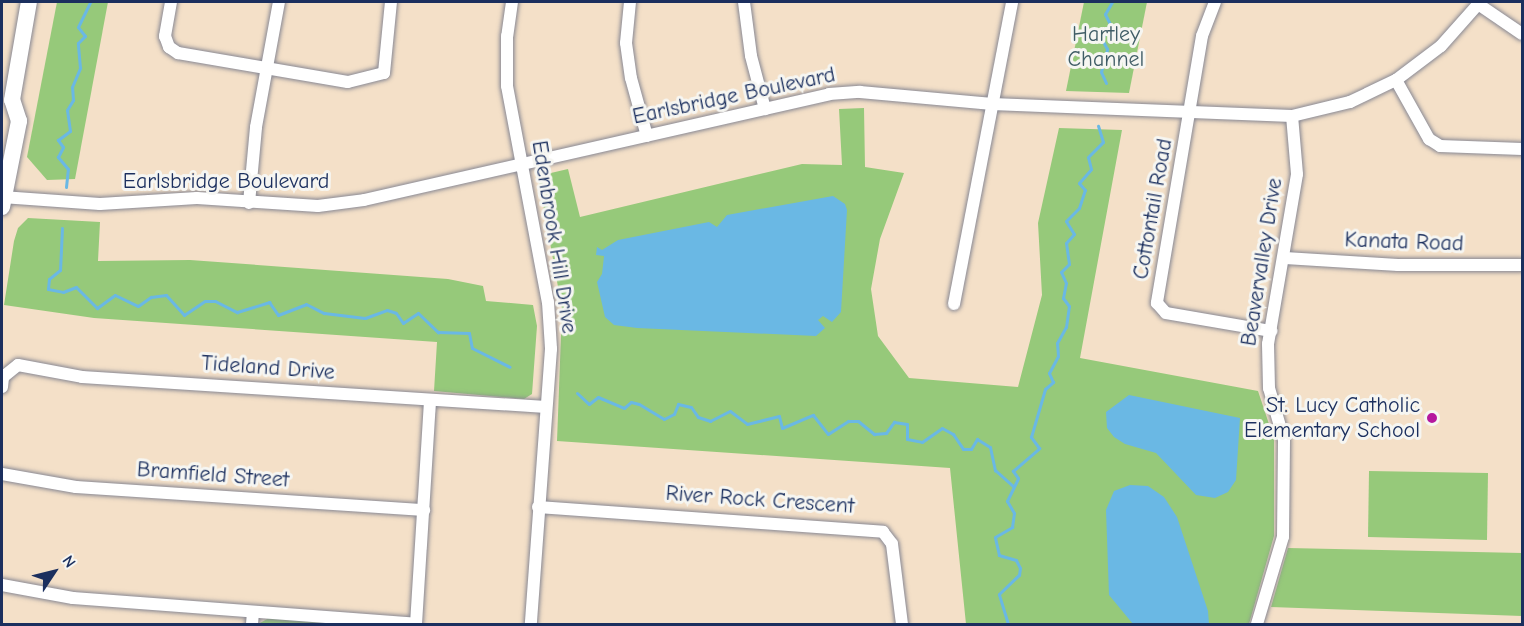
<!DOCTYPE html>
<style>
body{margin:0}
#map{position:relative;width:1524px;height:626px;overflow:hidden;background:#f4e0c8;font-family:"Comic Neue",sans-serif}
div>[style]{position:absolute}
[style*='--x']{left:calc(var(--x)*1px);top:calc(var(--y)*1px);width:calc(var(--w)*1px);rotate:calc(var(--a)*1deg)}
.green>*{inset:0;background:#96c97a}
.water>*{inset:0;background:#6ab8e4}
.stream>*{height:3px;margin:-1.5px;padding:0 1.5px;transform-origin:1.5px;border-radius:1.5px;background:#6ab8e4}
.roads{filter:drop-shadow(0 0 2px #888893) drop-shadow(0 0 2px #888893)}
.minor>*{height:12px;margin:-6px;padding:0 6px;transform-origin:6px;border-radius:6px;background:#fff}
.major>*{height:16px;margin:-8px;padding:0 8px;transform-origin:8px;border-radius:8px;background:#fff}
.dots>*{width:16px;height:16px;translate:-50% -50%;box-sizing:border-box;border:3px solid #f6f6f2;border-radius:50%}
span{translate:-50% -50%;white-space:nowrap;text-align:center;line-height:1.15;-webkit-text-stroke:6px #f6f6f2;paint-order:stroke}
.park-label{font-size:22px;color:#405d66}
.street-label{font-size:22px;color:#1b2f5e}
.poi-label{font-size:22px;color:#1b2f5e}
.right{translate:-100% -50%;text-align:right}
.frame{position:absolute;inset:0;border:3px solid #1b2f5e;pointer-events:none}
.north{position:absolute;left:24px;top:542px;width:60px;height:60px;-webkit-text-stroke:4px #f6f6f2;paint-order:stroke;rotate:55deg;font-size:16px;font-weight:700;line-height:24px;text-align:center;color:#1b2f5e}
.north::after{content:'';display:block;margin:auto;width:21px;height:27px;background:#1b2f5e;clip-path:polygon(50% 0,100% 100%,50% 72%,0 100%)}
</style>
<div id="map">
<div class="green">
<i style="clip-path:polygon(57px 2px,108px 2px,75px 179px,47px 180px,27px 157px)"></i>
<i style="clip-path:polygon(1084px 2px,1147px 2px,1129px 93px,1066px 91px)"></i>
<i style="clip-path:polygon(864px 108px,865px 167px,904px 173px,880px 239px,871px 289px,878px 336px,909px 378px,1018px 387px,1042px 295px,1038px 223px,1059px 128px,1122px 130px,1080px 358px,1258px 391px,1274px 439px,1274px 536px,1249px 624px,966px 624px,950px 468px,557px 441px,562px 309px,538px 176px,568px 169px,580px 217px,802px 164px,842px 165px,839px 109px)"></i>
<i style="clip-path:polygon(28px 218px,100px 222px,98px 261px,190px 260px,448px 279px,483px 286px,486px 301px,533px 305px,537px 326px,532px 394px,524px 399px,434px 391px,437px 342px,94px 318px,4px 305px,14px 241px,18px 228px)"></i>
<i style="clip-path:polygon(1369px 471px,1488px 473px,1487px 540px,1368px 537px)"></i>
<i style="clip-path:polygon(1288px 548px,1522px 553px,1522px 616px,1271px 607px)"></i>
<i style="clip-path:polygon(269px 618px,349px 624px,258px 624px)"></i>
</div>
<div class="water">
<i style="clip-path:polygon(833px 196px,845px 204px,847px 210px,841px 312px,832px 322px,823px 316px,818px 320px,825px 328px,816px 336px,637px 328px,614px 325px,605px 317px,597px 282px,602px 274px,604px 256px,596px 255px,597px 247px,602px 250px,618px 240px,709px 222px,717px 227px,727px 215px)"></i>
<i style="clip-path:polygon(1129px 395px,1240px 418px,1236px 480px,1228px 492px,1215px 498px,1196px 495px,1156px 453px,1125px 444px,1114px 437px,1107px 428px,1106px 412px)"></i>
<i style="clip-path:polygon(1130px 485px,1148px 486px,1164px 497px,1177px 517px,1208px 611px,1209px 624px,1133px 624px,1109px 595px,1106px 510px,1114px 491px)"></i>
</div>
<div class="stream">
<i style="--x:1106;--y:83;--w:12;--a:-114"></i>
<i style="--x:1101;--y:72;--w:24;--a:-75"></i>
<i style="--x:1107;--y:49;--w:11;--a:-117"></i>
<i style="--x:1102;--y:39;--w:17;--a:-62"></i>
<i style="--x:1110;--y:24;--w:11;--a:-117"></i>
<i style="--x:1105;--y:14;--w:14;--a:-60"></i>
<i style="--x:66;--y:187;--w:18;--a:-84"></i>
<i style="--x:68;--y:169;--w:16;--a:-130"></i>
<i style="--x:58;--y:157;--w:11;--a:-63"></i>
<i style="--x:63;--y:147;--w:9;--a:-126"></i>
<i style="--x:58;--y:140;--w:15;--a:-37"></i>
<i style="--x:70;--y:131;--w:21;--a:-98"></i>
<i style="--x:67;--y:110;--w:12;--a:-59"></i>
<i style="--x:73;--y:100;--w:13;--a:-94"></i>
<i style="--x:72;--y:87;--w:21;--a:-67"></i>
<i style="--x:80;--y:68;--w:25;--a:-95"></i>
<i style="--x:78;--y:43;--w:10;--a:-45"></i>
<i style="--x:85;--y:36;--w:11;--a:-128"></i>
<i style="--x:78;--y:27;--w:28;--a:-64"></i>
<i style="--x:62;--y:228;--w:42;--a:92.7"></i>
<i style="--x:60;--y:270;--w:14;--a:141"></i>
<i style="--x:49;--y:279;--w:10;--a:96"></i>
<i style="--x:48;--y:289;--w:15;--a:11"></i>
<i style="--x:63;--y:292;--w:14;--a:-21"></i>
<i style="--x:76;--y:287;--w:30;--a:45"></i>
<i style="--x:97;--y:308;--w:22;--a:-36"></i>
<i style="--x:115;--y:295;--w:25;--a:26"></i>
<i style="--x:138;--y:306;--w:16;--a:-35"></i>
<i style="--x:151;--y:297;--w:15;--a:-8"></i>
<i style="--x:166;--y:295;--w:27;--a:48"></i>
<i style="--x:184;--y:315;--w:25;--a:-34"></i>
<i style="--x:205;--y:301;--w:10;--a:0"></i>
<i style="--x:215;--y:301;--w:25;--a:27"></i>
<i style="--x:237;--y:312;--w:34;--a:-17"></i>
<i style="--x:269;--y:302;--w:16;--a:55"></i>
<i style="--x:278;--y:315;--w:30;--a:-21"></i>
<i style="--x:306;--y:304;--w:20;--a:27"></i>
<i style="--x:324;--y:313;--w:41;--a:7"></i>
<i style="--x:365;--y:318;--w:23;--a:-20"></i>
<i style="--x:387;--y:310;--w:9;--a:18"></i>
<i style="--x:396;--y:313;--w:12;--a:55"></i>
<i style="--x:403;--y:323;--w:18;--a:-34"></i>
<i style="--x:418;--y:313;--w:28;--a:44"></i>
<i style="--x:438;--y:332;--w:31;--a:2"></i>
<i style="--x:469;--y:333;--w:15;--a:79"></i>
<i style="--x:472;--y:348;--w:42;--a:26.6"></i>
<i style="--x:577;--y:393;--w:16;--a:43"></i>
<i style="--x:589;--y:404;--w:11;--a:-38"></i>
<i style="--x:598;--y:397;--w:28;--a:23"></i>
<i style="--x:624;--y:408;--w:9;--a:-41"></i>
<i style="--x:631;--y:402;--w:8;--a:14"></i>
<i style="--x:639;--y:404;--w:29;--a:31"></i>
<i style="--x:664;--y:419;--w:11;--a:-27"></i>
<i style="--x:674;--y:414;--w:11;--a:-68"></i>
<i style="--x:678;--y:404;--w:13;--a:13"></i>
<i style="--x:691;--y:407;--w:12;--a:55"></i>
<i style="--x:698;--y:417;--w:13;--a:18"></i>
<i style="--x:710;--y:421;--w:22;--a:-27"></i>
<i style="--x:730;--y:411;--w:21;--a:37"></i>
<i style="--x:747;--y:424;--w:33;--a:-14"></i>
<i style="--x:779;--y:416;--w:12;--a:76"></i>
<i style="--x:782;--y:428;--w:34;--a:-23"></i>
<i style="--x:813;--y:415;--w:24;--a:52"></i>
<i style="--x:828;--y:434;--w:24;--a:-33"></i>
<i style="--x:848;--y:421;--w:10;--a:0"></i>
<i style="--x:858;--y:421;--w:21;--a:39"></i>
<i style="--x:874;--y:434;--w:12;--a:-5"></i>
<i style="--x:886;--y:433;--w:14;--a:-54"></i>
<i style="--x:894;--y:422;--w:13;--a:9"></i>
<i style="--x:907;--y:424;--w:15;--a:90"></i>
<i style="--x:907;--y:439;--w:15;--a:11"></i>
<i style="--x:922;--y:442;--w:24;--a:-35"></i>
<i style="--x:942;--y:428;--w:13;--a:29"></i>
<i style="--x:953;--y:434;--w:18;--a:56"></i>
<i style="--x:963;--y:449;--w:8;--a:0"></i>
<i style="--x:971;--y:449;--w:12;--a:-59"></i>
<i style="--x:977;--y:439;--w:15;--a:32"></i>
<i style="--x:990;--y:447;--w:24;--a:78"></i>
<i style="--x:995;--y:470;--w:25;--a:42"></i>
<i style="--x:1008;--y:624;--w:31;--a:-107"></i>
<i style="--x:999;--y:594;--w:28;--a:-44"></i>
<i style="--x:1019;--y:575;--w:7;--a:-82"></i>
<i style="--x:1020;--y:568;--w:9;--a:-117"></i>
<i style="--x:1016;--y:560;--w:18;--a:-164"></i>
<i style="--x:999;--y:555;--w:18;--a:-103"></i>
<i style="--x:995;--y:537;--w:20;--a:-30"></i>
<i style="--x:1012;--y:527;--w:14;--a:-82"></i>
<i style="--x:1014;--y:513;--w:14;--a:-120"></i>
<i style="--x:1007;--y:501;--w:25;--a:-64"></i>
<i style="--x:1018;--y:478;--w:9;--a:-126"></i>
<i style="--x:1013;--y:471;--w:35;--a:-41"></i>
<i style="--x:1039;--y:448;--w:14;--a:-126"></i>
<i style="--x:1031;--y:437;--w:50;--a:-73.7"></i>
<i style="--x:1045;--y:389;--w:11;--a:-41"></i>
<i style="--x:1053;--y:382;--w:10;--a:-114"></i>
<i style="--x:1049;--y:373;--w:19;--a:-62"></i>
<i style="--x:1058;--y:356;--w:13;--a:-94"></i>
<i style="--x:1057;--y:343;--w:18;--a:-61"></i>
<i style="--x:1066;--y:327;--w:21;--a:-82"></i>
<i style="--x:1069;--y:306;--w:10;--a:-127"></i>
<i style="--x:1063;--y:298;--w:15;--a:-79"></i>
<i style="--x:1066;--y:283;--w:12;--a:-114"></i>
<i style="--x:1061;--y:272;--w:11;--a:-45"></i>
<i style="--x:1069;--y:264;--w:21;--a:-98"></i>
<i style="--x:1066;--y:243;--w:12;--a:-48"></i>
<i style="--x:1074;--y:234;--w:15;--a:-122"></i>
<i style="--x:1066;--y:221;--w:18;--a:-45"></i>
<i style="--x:1079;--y:208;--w:19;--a:-72"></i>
<i style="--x:1085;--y:190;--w:9;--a:-131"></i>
<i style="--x:1079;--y:183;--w:18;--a:-49"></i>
<i style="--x:1091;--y:169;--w:12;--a:-104"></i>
<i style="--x:1088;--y:157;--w:21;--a:-45"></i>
<i style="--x:1103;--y:142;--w:17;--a:-107"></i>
</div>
<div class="roads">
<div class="minor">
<i style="--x:171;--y:2;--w:35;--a:100"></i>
<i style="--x:165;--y:36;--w:12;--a:70"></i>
<i style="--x:169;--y:47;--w:11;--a:34"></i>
<i style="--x:178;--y:53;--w:172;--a:9.7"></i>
<i style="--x:348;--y:82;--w:37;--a:-14"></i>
<i style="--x:384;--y:73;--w:71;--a:-84.4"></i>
<i style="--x:512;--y:2;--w:34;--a:98"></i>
<i style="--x:507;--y:36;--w:50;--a:90"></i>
<i style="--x:507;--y:86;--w:220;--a:79.3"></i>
<i style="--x:548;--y:302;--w:47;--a:86.3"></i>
<i style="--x:551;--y:349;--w:276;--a:94.2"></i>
<i style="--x:630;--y:2;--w:41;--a:95.6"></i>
<i style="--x:626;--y:43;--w:35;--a:82"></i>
<i style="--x:631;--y:78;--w:60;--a:74.6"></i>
<i style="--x:744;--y:2;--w:54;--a:82.6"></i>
<i style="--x:751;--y:56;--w:55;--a:75.2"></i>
<i style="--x:1215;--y:2;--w:36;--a:111"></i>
<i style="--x:1202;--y:36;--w:271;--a:99.6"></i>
<i style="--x:1157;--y:303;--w:13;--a:48"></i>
<i style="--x:1166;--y:313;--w:107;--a:9.7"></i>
<i style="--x:1478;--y:4;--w:53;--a:34.3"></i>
<i style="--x:1396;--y:80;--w:68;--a:60.8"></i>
<i style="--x:1429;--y:139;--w:13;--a:32"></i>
<i style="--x:1440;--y:146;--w:82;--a:2.1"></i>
<i style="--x:2;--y:197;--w:98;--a:4.1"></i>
<i style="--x:100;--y:204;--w:97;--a:-3.5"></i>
<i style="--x:197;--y:198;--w:121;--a:3.8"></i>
<i style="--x:318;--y:206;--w:46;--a:-7.4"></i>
<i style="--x:364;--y:200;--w:477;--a:-12.8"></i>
<i style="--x:829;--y:94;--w:31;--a:-4"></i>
<i style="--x:860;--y:92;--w:133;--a:5.2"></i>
<i style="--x:992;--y:104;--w:300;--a:2.3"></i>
<i style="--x:1292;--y:116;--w:60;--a:-13.6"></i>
<i style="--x:1350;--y:102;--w:51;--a:-25.6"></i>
<i style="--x:1396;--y:80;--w:56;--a:-37.1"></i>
<i style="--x:1441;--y:46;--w:59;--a:-48.4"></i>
<i style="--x:249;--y:203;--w:76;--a:-84.7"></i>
<i style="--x:256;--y:127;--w:127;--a:-79.6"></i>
<i style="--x:1285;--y:258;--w:113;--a:3.5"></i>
<i style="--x:1398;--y:265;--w:124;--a:0"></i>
<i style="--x:954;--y:304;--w:308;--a:-79.1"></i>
<i style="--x:2;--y:387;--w:10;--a:-84"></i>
<i style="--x:3;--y:377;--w:19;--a:-39"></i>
<i style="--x:18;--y:365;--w:65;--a:10.6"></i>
<i style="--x:82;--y:377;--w:465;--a:3.7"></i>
<i style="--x:2;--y:474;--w:75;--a:10"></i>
<i style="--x:76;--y:487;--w:349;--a:3.8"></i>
<i style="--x:538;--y:507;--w:346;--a:4.1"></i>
<i style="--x:883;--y:532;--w:15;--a:53"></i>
<i style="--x:892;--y:544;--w:81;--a:82.9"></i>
<i style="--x:2;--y:585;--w:72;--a:10.4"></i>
<i style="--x:73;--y:598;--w:344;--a:4.3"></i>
<i style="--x:252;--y:624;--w:12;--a:-85"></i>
<i style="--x:416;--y:624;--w:223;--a:-86.4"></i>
<i style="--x:1257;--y:624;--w:91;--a:-73.4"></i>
<i style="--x:1283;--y:537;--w:97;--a:-89.4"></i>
<i style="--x:1284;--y:440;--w:54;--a:-106.1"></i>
<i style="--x:1269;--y:388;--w:44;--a:-91.3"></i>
<i style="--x:1268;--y:344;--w:172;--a:-80.3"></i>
<i style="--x:1297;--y:174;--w:58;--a:-94.9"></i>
</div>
<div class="major">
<i style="--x:2;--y:207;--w:88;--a:-78.8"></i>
<i style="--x:19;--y:121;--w:22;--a:-108"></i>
<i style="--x:12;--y:100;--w:99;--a:-80.2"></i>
</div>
</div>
<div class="dots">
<i style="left:1432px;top:418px;background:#b5179e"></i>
</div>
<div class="park-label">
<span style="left:1106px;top:47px">Hartley<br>Channel</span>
</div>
<div class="street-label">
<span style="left:734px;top:96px;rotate:-12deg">Earlsbridge Boulevard</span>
<span style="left:226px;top:182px">Earlsbridge Boulevard</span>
<span style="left:1153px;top:209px;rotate:-80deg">Cottontail Road</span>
<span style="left:554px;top:237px;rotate:81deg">Edenbrook Hill Drive</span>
<span style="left:1404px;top:242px;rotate:2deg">Kanata Road</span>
<span style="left:1262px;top:262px;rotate:-81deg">Beavervalley Drive</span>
<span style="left:268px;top:368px;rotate:4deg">Tideland Drive</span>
<span style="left:213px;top:475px;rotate:4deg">Bramfield Street</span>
<span style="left:760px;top:500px;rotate:4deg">River Rock Crescent</span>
</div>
<div class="poi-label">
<span class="right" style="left:1420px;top:418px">St. Lucy Catholic<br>Elementary School</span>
</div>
<div class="frame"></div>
<div class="north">N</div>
</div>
